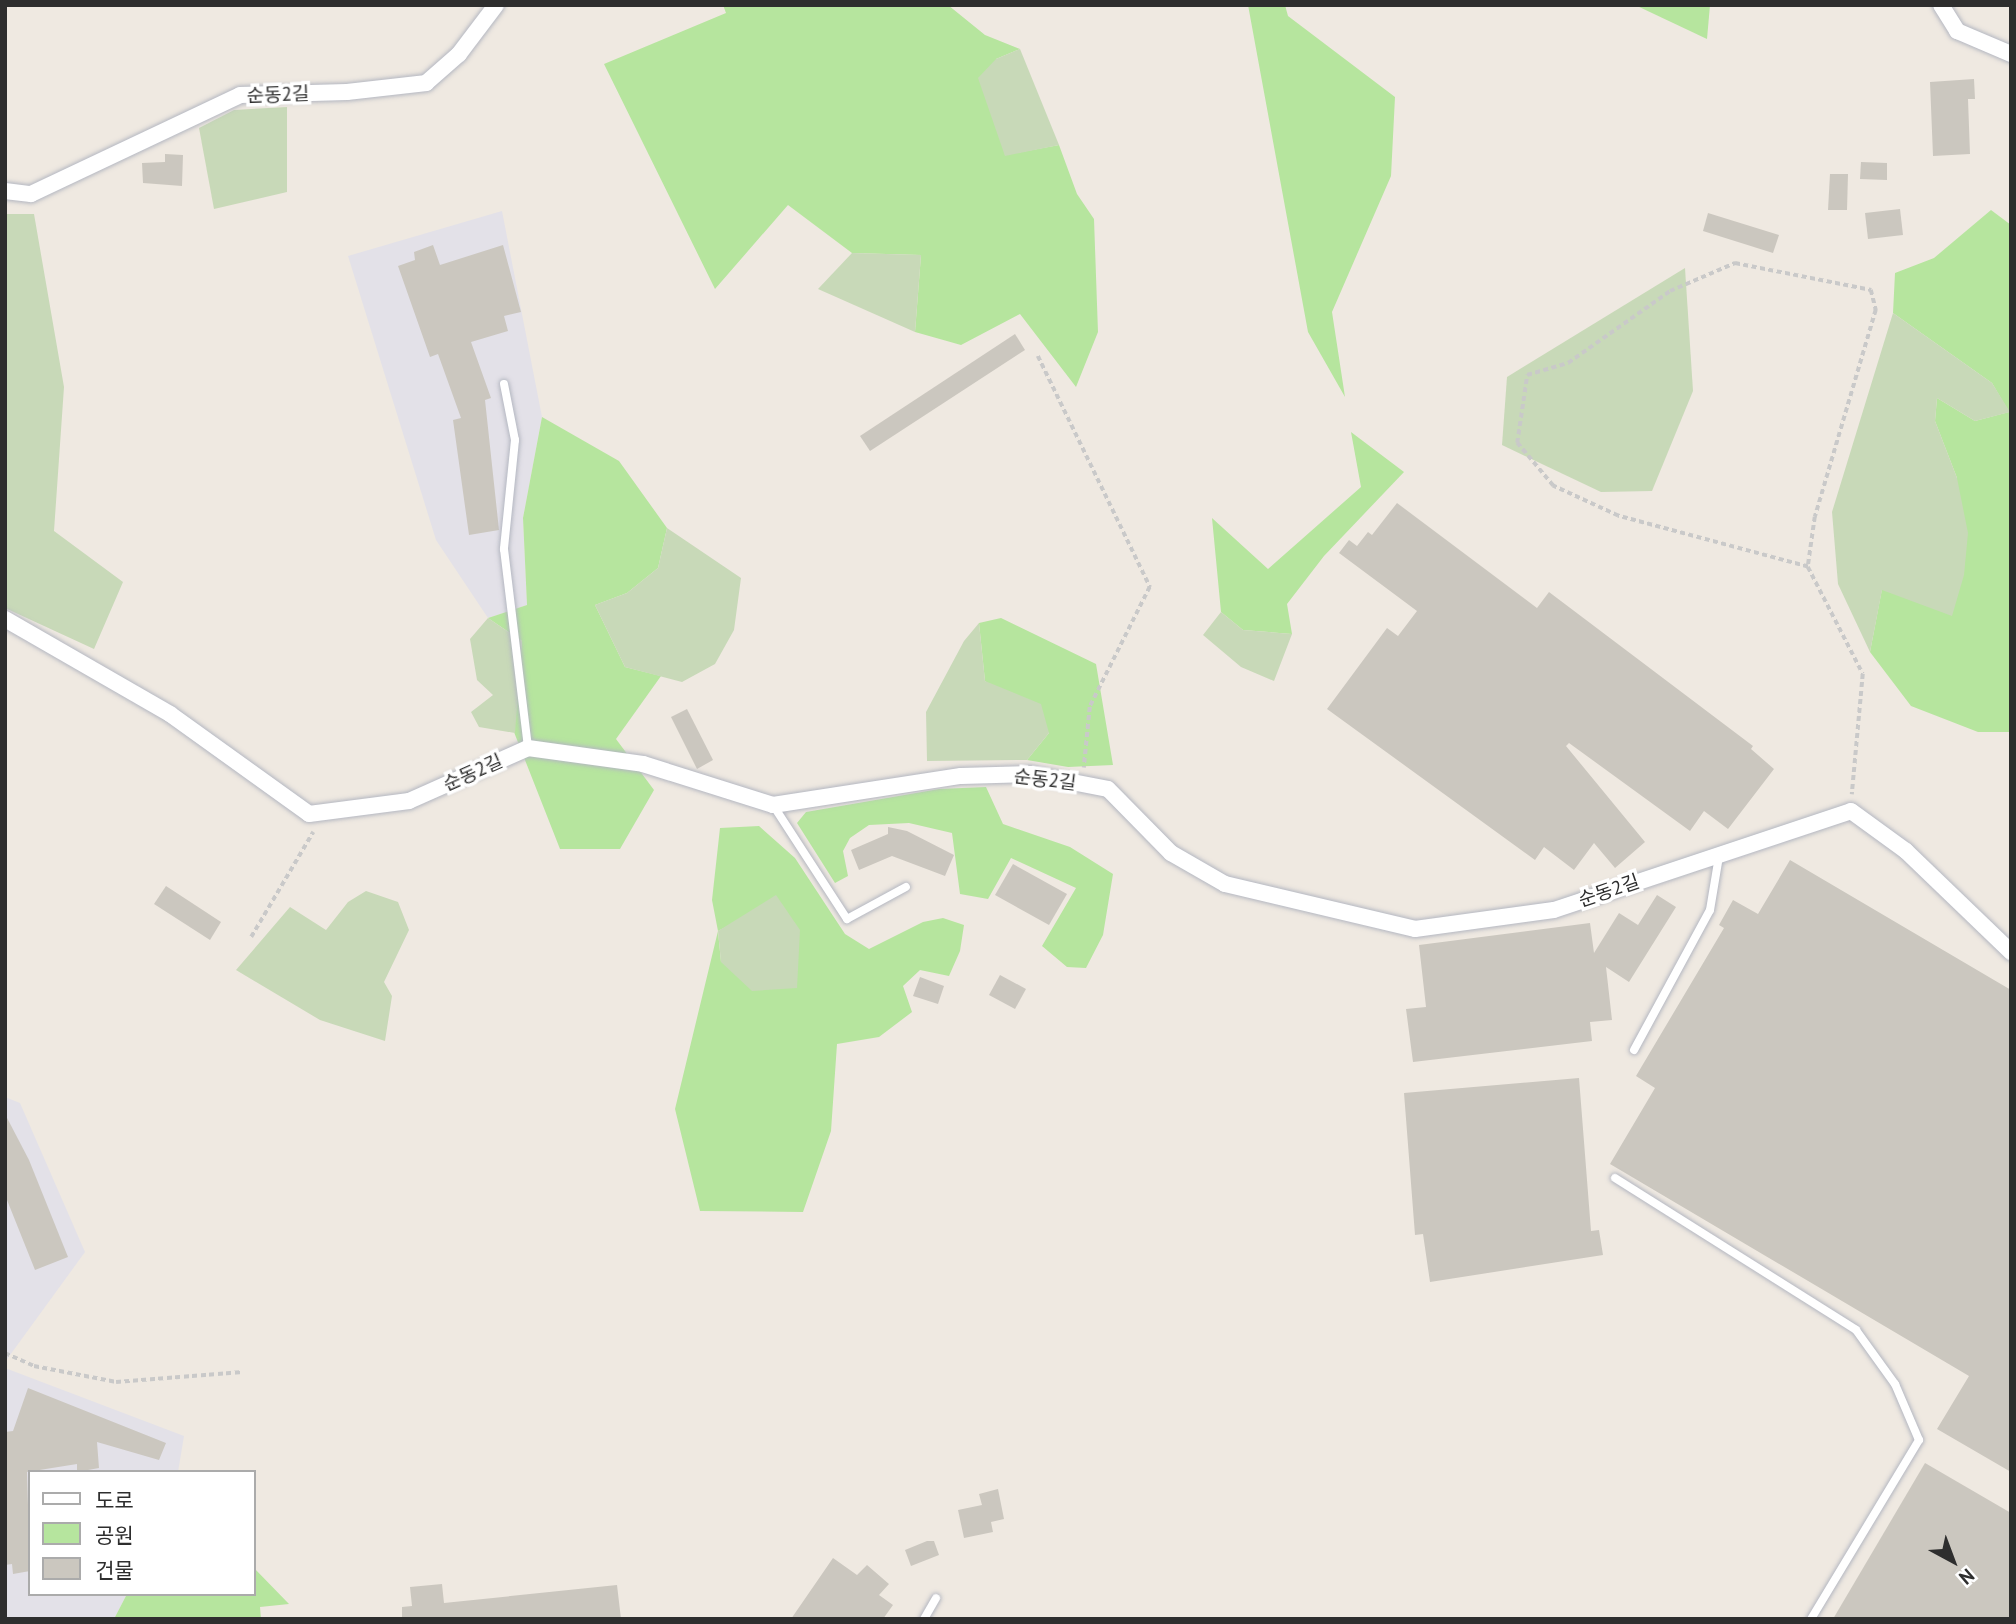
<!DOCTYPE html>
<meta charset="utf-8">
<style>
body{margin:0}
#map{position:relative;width:2016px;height:1624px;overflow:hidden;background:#efe9e1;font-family:"PT Sans","Noto Sans KR",sans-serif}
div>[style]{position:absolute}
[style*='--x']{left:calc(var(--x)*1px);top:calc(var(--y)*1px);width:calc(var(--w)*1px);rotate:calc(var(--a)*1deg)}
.industrial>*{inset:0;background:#e3e1e8}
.green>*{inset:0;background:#b6e59e}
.cemetery>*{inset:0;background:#c8d9b8}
.building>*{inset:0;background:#cbc7bf}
.path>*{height:3.5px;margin-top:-1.75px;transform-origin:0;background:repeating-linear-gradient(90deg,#c9c9c9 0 5px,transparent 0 8.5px)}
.roads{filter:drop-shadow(0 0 2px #b4b7c1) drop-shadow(0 0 2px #b4b7c1)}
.lane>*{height:8px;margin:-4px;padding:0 4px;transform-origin:4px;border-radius:4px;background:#fff}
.street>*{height:16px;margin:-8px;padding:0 8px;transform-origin:8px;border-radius:8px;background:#fff}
span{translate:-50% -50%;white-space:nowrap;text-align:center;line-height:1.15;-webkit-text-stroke:7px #fff;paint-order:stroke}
.street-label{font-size:19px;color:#2e2e2e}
.frame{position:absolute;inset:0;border:7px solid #2e2e2e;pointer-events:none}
.legend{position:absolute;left:28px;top:1470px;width:228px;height:126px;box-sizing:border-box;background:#fff;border:2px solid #ababab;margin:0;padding:9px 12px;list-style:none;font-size:21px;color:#2e2e2e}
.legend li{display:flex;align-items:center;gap:14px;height:35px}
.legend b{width:35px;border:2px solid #ababab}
.north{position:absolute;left:1918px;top:1526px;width:70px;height:70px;-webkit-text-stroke:5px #fff;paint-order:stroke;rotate:139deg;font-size:19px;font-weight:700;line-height:28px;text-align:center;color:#2e2e2e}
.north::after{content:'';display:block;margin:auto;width:24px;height:32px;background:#2e2e2e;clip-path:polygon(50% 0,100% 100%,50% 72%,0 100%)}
</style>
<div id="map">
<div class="industrial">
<i style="clip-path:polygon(502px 211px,542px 417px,523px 518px,527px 605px,488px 618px,436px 540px,348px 256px)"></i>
<i style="clip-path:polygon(5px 1097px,20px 1103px,85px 1252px,5px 1362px)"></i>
<i style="clip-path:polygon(5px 1368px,184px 1436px,178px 1472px,30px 1472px,30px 1594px,127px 1594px,114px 1619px,5px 1619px)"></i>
</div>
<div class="green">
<i style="clip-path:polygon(723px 5px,948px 5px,985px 35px,1020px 49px,996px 59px,1005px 155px,1059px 145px,1077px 194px,1094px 219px,1098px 332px,1076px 387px,1020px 314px,961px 345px,915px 332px,921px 255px,852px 253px,788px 205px,715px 289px,604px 64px,726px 13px)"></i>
<i style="clip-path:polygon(1248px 5px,1285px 5px,1288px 16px,1395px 97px,1391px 176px,1332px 312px,1345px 397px,1308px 332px)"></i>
<i style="clip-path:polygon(1635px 5px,1710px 5px,1707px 39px)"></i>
<i style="clip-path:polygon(1991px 210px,2011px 225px,2011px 732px,1978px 732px,1911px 706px,1870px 652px,1882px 589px,1957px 478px,1935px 421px,1937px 398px,1975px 421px,2009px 412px,1992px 383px,1893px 313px,1895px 273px,1934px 258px)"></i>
<i style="clip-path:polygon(542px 417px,619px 461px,667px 528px,658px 568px,627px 593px,595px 605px,625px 667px,661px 676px,616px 739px,654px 790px,620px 849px,560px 849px,512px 727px,522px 641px,488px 618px,527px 605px,523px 518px)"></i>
<i style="clip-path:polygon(1351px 432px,1404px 472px,1324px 556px,1287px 604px,1292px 634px,1243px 630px,1221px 612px,1212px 518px,1268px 569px,1361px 487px)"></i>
<i style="clip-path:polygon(1001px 618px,1096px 664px,1113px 765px,1068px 767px,1027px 760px,1049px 733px,985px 681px,979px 623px)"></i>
<i style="clip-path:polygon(986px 787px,1003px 824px,1070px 847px,1113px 874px,1103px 935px,1086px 968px,1067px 967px,1042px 946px,1076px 888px,1011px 858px,988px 899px,960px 894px,952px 833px,909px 823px,869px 825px,850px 838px,843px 851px,848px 876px,835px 883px,797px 823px,806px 812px,939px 789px)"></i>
<i style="clip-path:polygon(evenodd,759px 826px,795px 858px,845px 934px,869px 949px,923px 922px,943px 918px,964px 925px,960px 951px,949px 976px,920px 970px,903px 986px,912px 1012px,879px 1037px,837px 1044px,831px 1131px,803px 1212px,700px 1211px,675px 1109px,718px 931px,712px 900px,720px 828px,759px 826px,758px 910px,721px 962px,718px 931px,758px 910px)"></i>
<i style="clip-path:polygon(254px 1568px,289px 1604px,260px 1607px,261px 1619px,114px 1619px,127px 1594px,254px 1594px)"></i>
</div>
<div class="cemetery">
<i style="clip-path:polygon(1020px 49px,1059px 145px,1005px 156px,978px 78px,996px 59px)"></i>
<i style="clip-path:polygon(287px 107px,287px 192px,214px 209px,199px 128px,234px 110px)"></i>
<i style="clip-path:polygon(5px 214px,34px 214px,64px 387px,54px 531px,123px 582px,94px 649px,5px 608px)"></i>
<i style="clip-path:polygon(852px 253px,921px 255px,915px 332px,818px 289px)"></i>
<i style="clip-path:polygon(1685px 268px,1693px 391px,1652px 491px,1601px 492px,1502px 445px,1507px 377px)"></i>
<i style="clip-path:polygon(1893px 313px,1992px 383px,2010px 412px,1975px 421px,1937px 398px,1935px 421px,1957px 478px,1968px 533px,1964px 575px,1952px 616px,1882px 590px,1870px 652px,1838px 584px,1832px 512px)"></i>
<i style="clip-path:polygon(667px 528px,741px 578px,734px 630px,715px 664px,682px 682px,625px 667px,595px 605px,627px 593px,658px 568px)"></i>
<i style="clip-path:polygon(1221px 612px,1243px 630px,1292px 634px,1274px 681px,1241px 667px,1203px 635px)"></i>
<i style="clip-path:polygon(488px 618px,522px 641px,515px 733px,479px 727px,471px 712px,493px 695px,477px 680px,470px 639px)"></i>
<i style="clip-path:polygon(979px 623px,985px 681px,1041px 704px,1049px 733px,1027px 760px,927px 761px,926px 712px,964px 641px)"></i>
<i style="clip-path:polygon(366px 891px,398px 902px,409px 930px,384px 982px,392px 996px,385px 1041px,320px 1020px,236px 970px,290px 907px,326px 930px,348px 902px)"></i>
<i style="clip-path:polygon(776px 895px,800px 930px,797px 988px,752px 991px,721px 962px,718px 931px)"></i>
</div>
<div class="building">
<i style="clip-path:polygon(1974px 79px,1975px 99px,1968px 99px,1970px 154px,1933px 156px,1930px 82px)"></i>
<i style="clip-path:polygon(165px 154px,183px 155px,182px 186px,143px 183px,142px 163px,165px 162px)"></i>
<i style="clip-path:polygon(1861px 162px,1887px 163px,1887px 180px,1860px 179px)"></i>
<i style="clip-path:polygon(1830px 174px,1848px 174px,1847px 210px,1828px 210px)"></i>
<i style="clip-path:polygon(1900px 209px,1903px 235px,1868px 239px,1865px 213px)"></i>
<i style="clip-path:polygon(1708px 213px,1779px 235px,1773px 253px,1703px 231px)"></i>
<i style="clip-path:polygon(433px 245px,440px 265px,503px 245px,521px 312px,504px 316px,508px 331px,471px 342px,491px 398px,485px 400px,499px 530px,469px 535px,453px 420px,461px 418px,438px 354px,430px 357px,398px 266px,415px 260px,414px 252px)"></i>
<i style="clip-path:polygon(1015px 334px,1025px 350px,870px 451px,860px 436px)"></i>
<i style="clip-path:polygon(1397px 503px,1537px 608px,1549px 592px,1753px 746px,1751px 749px,1774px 769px,1728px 829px,1704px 811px,1690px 831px,1569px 743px,1566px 746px,1645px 842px,1615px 868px,1594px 843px,1574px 870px,1544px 847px,1535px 860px,1327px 709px,1387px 628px,1398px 636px,1417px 611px,1339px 553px,1349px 540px,1357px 546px,1368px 532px,1372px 535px)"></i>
<i style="clip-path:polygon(687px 709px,713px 760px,697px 769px,671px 717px)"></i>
<i style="clip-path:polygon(888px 827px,907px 831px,954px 855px,945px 876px,892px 856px,859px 870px,851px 850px,888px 834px)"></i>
<i style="clip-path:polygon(1790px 860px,2011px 990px,2011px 1472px,1937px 1429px,1969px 1376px,1610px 1164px,1655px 1088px,1636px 1076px,1724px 928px,1719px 925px,1733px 900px,1758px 914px)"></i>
<i style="clip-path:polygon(1013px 864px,1067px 894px,1049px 925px,995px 895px)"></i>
<i style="clip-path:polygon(166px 886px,221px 922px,210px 940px,154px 904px)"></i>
<i style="clip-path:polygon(1657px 895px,1676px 907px,1629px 982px,1606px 967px,1612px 1020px,1590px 1022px,1592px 1041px,1413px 1062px,1406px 1009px,1426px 1007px,1419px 945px,1590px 923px,1594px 953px,1619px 913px,1638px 925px)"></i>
<i style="clip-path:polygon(1000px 975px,1026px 989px,1015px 1009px,989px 995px)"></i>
<i style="clip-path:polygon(920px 977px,944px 986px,938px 1004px,913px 996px)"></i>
<i style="clip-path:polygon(1579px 1078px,1591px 1231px,1599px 1230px,1603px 1255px,1430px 1282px,1423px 1234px,1415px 1235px,1404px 1093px)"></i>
<i style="clip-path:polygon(5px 1114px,29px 1160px,68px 1257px,35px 1270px,5px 1195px)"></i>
<i style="clip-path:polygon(28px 1388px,166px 1443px,159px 1460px,97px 1442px,99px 1468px,77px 1472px,77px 1464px,27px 1472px,30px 1571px,13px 1574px,12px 1564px,5px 1565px,5px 1432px,13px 1431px)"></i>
<i style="clip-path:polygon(1925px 1463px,2011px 1513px,2011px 1619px,1833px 1619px)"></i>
<i style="clip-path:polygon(998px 1489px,1004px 1519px,991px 1522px,993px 1532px,964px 1538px,958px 1510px,982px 1505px,979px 1494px)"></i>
<i style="clip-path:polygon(927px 1541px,934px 1541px,939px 1555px,911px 1566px,905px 1550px)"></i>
<i style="clip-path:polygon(833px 1558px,857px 1575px,867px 1565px,889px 1584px,879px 1595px,893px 1605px,883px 1619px,791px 1619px)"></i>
<i style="clip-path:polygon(442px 1584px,444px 1603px,617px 1585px,621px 1619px,402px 1619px,402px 1607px,412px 1606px,410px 1587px)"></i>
</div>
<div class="path">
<i style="--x:1038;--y:356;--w:257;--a:64.1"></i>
<i style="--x:1150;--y:587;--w:134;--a:116.6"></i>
<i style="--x:1090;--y:707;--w:61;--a:95.6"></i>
<i style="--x:1808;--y:567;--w:197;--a:-165"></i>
<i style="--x:1618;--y:516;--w:72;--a:-155.2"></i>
<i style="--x:1553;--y:486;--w:56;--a:-129.9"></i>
<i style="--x:1517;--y:443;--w:69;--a:-81.6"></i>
<i style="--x:1527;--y:375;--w:43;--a:-16.3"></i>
<i style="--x:1568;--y:363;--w:125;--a:-35.2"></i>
<i style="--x:1670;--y:291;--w:71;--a:-23.3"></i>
<i style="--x:1735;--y:263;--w:139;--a:11.2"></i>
<i style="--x:1871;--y:290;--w:21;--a:76"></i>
<i style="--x:1876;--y:310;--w:216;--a:106.4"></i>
<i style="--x:1815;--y:517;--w:50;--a:98"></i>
<i style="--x:1808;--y:567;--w:120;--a:62.8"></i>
<i style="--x:1863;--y:674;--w:121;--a:95.2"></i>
<i style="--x:251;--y:937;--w:122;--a:-59.4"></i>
<i style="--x:5;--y:1353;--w:32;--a:24"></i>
<i style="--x:34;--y:1366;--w:84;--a:11"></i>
<i style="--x:116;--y:1382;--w:127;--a:-4.5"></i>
</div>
<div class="roads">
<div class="lane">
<i style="--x:504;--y:384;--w:57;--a:78.9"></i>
<i style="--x:515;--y:440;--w:110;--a:95.8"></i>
<i style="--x:504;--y:549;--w:200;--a:83.1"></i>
<i style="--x:773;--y:805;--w:136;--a:57"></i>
<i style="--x:847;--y:919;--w:67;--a:-28.5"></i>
<i style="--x:1634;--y:1050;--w:159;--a:-61.5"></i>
<i style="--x:1710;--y:910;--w:55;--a:-80.5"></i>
<i style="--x:1615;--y:1178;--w:285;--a:32.2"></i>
<i style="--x:1856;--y:1330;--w:67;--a:54.2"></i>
<i style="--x:1895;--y:1384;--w:61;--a:66.8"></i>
<i style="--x:1919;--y:1440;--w:209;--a:121.1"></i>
<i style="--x:924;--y:1619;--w:24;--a:-60"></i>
</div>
<div class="street">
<i style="--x:1941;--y:5;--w:31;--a:58"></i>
<i style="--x:1957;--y:31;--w:59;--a:23.1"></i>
<i style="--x:5;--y:191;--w:26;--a:7"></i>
<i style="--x:31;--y:194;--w:231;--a:-25.3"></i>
<i style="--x:240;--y:95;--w:107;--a:-1.6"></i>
<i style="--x:347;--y:92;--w:80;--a:-6.5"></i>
<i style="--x:426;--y:83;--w:44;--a:-41.3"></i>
<i style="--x:459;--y:54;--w:61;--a:-52.9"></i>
<i style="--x:5;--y:619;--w:190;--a:29.9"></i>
<i style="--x:170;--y:714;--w:171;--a:35.7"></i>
<i style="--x:309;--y:814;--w:101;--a:-7.4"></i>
<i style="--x:409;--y:801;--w:130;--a:-24"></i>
<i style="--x:528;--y:748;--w:116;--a:7.9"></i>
<i style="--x:643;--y:764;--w:136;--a:17.5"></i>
<i style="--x:773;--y:805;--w:190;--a:-8.8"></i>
<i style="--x:961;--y:776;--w:70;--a:-1.6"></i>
<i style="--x:1031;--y:774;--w:78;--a:11"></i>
<i style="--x:1108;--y:789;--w:90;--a:45.5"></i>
<i style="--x:1171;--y:853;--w:62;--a:29.9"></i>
<i style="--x:1225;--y:884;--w:195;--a:13.3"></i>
<i style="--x:1415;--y:929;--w:140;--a:-7.8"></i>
<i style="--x:1554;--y:910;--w:313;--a:-18.4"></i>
<i style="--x:1851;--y:811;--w:68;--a:36"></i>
<i style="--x:1906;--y:851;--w:146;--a:43.9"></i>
</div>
</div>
<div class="street-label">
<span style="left:278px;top:95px;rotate:-2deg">순동2길</span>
<span style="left:473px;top:773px;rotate:-24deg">순동2길</span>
<span style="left:1045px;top:780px;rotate:7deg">순동2길</span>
<span style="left:1609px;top:891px;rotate:-19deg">순동2길</span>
</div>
<div class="frame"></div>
<ul class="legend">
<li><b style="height:9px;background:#fff"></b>도로</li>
<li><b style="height:19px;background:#b6e59e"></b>공원</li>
<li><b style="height:19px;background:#cbc7bf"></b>건물</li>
</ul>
<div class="north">N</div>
</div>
